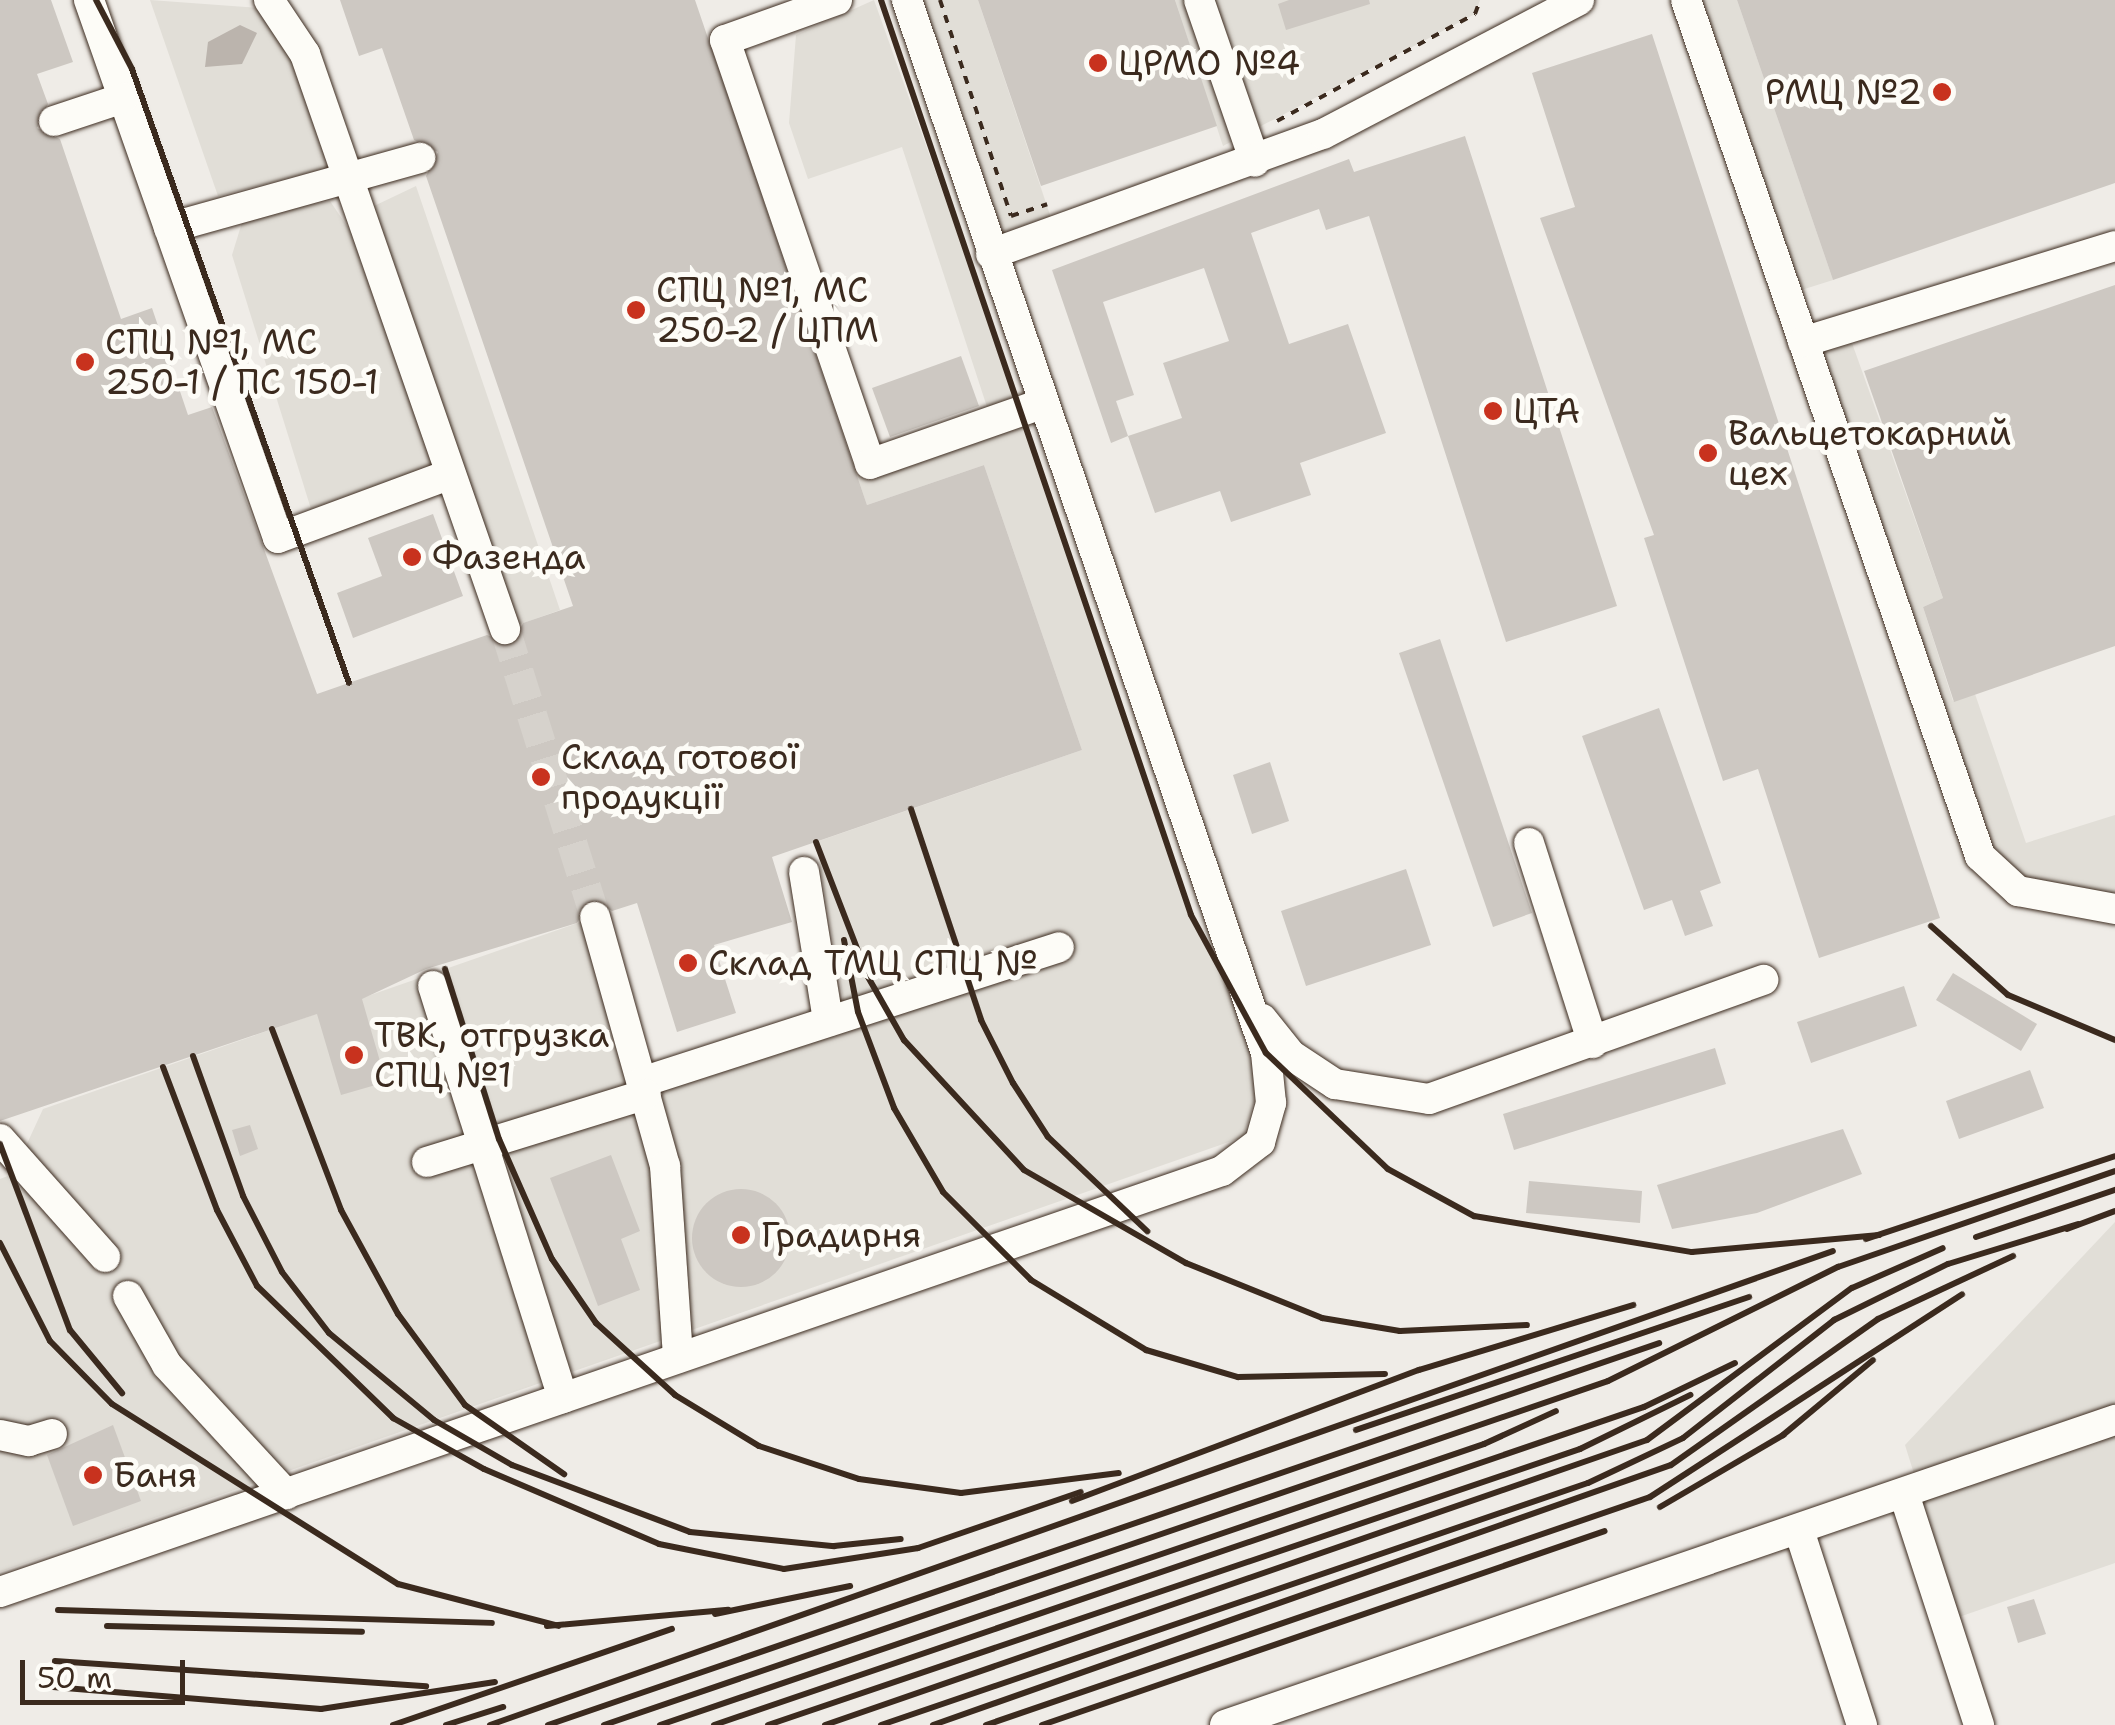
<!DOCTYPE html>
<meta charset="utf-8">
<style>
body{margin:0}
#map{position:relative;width:2115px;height:1725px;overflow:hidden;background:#fdfcf7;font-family:"Shantell Sans",sans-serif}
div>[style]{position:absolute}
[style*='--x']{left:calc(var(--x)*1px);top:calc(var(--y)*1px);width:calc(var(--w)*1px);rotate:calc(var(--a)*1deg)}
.built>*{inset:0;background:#efece7}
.green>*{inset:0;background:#e1ded7}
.water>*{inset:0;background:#bbb4ad}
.building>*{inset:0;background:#cdc8c2}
.round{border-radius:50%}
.minor-tunnel>*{height:30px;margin-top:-15px;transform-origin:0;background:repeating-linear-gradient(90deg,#d6d2cc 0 30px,transparent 0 45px)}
.path>*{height:4px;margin-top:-2px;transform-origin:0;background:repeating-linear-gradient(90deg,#3b2a1e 0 8px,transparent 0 16px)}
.roads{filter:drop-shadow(0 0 2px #3b2a1e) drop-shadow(0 0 2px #3b2a1e)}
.minor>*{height:30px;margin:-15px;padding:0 15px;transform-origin:15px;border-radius:15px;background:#fdfcf7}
.rail>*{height:6px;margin:-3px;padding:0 3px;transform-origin:3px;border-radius:3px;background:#3b2a1e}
.dots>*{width:28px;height:28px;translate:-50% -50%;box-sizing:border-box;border:5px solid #fdfcf7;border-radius:50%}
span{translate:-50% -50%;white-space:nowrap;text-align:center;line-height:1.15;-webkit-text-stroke:10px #fdfcf7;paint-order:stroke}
.poi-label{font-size:35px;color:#3b2a1e}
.left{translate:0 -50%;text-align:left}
.right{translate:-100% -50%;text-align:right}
.scale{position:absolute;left:20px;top:1660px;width:165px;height:45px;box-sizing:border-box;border:5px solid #3b2a1e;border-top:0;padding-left:12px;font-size:30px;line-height:35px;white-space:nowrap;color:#3b2a1e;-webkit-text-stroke:8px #fdfcf7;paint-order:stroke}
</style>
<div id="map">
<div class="built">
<i style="clip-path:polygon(0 0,2115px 0,2115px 1725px,0 1725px)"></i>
</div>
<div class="green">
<i style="clip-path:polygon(150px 0,258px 8px,295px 61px,328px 168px,218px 196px)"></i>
<i style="clip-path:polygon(874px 0,1016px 397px,987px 407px,902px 147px,808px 179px,789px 123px,796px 35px)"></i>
<i style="clip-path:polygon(907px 0,978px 0,1051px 218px,987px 240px)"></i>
<i style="clip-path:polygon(1175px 0,1480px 0,1475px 14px,1223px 146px)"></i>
<i style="clip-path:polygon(1693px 0,1737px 0,1833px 280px,1792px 293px)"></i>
<i style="clip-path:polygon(416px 186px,560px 610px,518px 625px,374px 206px)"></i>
<i style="clip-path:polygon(330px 201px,357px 241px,433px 468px,311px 509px,232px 255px,244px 216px)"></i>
<i style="clip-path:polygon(1847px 329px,1943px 598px,1923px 607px,1953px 701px,1975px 694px,2026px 843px,2115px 815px,2115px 894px,2087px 904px,1989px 872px,1803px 342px)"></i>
<i style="clip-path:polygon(1019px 412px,1191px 915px,1251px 1038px,1260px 1083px,1243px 1137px,0 1572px,0 1179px,13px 1174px,43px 1109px,595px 917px,643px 1081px,846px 1016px,816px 842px,1082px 750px,984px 465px,867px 505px,852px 462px)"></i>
<i style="clip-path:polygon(2115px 1222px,2115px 1563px,1959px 1617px,1905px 1445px)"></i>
</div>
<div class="water">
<i style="clip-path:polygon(240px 25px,257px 33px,242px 64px,205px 67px,208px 42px)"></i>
</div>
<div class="building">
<i style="clip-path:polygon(0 0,51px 0,73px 62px,37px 74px,48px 104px,37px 128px,60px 139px,121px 319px,152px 308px,188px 415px,212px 407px,317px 694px,487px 635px,512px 646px,523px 623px,573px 606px,426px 176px,438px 152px,414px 140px,382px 48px,359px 56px,340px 0,695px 0,867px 505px,984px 465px,1082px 750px,772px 857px,792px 922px,714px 945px,736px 1013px,677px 1032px,637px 903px,612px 911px,591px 899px,577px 923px,426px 969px,362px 999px,386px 1082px,341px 1095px,317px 1014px,0 1121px)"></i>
<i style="clip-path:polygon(978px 0,1175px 0,1217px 126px,1041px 186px)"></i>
<i style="clip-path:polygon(1289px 0,1369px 0,1370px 4px,1286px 30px,1278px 4px)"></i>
<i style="clip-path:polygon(1737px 0,2115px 0,2115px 183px,1833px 280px)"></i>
<i style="clip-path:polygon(1652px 34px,1940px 918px,1819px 958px,1758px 769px,1723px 781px,1644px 538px,1654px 535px,1540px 218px,1575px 207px,1532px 73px)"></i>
<i style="clip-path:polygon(evenodd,1465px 136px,1617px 606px,1506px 642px,1369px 216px,1326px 230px,1319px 209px,1251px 233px,1289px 344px,1348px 324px,1386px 433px,1300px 463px,1311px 495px,1231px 522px,1220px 491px,1155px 513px,1128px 436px,1111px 443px,1052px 270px,1349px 159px,1354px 172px,1465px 136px,1204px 268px,1229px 341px,1163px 363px,1182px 418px,1128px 436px,1116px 401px,1134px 395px,1103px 302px,1204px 268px)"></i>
<i style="clip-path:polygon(2115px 285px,2115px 646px,1954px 702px,1923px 607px,1943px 598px,1864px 371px)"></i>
<i style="clip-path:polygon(961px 356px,979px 406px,890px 437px,872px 388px)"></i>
<i style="clip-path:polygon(433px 514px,463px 596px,353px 638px,337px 593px,382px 576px,368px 538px)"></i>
<i style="clip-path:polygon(1440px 639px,1532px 913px,1493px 927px,1399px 653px)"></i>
<i style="clip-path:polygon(1659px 708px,1721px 883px,1700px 891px,1713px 926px,1685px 936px,1672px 900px,1644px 910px,1582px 736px)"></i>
<i style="clip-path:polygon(1270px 762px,1289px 821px,1252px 834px,1233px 775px)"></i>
<i style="clip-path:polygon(1406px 869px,1431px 945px,1306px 986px,1281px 911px)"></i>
<i style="clip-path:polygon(1953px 973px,2037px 1024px,2021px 1051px,1936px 1000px)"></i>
<i style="clip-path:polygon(1904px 986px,1917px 1026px,1811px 1063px,1797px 1022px)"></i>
<i style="clip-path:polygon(1715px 1048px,1726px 1084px,1514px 1150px,1503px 1114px)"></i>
<i style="clip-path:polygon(2030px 1070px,2044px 1108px,1959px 1139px,1946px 1101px)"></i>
<i style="clip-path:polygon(250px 1125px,258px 1149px,240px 1156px,232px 1130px)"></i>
<i style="clip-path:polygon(1843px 1129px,1862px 1174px,1757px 1213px,1672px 1229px,1657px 1185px)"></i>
<i style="clip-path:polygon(611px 1155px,640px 1231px,621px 1239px,640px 1290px,598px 1306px,550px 1178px)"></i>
<i style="clip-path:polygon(1529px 1181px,1642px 1191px,1640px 1223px,1526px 1213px)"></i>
<i class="round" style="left:692px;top:1189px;width:98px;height:98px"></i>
<i style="clip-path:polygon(113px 1425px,141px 1501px,73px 1526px,47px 1455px)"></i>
<i style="clip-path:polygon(2034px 1599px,2046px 1634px,2018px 1643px,2007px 1607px)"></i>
</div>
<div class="minor-tunnel">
<i style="--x:505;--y:629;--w:302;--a:72.6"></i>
</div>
<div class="path">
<i style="--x:940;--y:0;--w:227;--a:71.8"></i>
<i style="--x:1011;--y:216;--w:38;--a:-18"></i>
<i style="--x:1277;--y:121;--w:225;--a:-28.4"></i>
<i style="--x:1475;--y:14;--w:15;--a:-70"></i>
</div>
<div class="roads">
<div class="minor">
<i style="--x:89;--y:0;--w:570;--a:70.64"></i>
<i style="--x:278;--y:538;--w:184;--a:-20.3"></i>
<i style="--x:269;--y:0;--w:65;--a:56.3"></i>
<i style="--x:305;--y:54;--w:609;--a:70.82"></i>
<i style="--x:837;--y:0;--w:119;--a:160.3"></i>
<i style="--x:725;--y:40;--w:448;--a:71.1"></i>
<i style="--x:870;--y:464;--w:181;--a:-19.3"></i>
<i style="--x:1199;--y:0;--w:171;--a:70.9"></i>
<i style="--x:1686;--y:0;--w:905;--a:71.04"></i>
<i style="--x:1980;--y:856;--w:52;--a:42.6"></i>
<i style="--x:2018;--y:891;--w:99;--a:10.5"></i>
<i style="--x:54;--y:121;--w:73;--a:-18.4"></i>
<i style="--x:169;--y:228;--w:261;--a:-15.6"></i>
<i style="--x:991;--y:254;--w:353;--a:-19.9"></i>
<i style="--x:1323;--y:134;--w:289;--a:-27.6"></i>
<i style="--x:1803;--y:342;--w:326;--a:-17.1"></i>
<i style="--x:1529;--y:843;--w:210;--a:72.3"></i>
<i style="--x:804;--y:872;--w:151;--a:80.8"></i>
<i style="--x:595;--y:917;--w:259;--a:74.3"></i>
<i style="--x:665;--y:1166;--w:192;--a:86.1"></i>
<i style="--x:433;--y:986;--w:432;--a:72.5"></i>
<i style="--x:1262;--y:1019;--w:46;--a:51.1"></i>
<i style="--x:1291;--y:1055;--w:53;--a:33.4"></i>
<i style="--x:1335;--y:1084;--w:95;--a:9.1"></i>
<i style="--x:1429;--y:1099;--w:355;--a:-19.6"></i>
<i style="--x:642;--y:1082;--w:438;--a:-17.9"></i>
<i style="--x:0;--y:1139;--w:158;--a:48.3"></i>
<i style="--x:427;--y:1162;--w:229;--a:-17.2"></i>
<i style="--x:128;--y:1296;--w:79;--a:60.5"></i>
<i style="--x:167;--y:1365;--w:176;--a:47.3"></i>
<i style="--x:0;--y:1435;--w:30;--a:12"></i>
<i style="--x:29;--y:1441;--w:24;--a:-17"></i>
<i style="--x:1904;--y:1494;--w:243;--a:72"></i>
<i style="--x:1799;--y:1530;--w:205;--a:72.1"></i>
<i style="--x:0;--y:1592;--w:1292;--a:-19.01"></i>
<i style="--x:1222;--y:1171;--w:48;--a:-37.3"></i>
<i style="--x:1260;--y:1142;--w:41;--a:-74.2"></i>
<i style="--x:1271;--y:1103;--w:50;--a:-95.7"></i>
<i style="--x:1266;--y:1053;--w:1113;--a:-108.83"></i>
<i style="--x:1225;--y:1725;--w:941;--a:-18.92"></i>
</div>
</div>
<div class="rail">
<i style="--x:96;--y:0;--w:78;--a:62.4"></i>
<i style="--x:132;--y:69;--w:651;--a:70.54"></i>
<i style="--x:881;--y:0;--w:966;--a:71.28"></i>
<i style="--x:1191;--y:915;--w:157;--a:61.5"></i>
<i style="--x:1266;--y:1053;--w:168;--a:43.6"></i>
<i style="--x:1388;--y:1169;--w:98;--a:28.7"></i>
<i style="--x:1474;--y:1216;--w:221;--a:9.4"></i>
<i style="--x:1692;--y:1252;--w:188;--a:-5.2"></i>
<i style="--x:911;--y:809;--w:222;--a:71.6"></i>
<i style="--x:981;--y:1020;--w:71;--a:63.1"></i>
<i style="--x:1013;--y:1083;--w:64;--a:57.1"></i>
<i style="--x:1048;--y:1137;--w:137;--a:43.5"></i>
<i style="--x:816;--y:842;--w:145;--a:68.9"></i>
<i style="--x:868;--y:977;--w:73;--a:60.3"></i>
<i style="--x:904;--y:1040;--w:177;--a:47.3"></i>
<i style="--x:1024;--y:1170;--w:187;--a:29.9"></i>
<i style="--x:1186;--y:1263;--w:147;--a:22"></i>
<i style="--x:1322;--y:1318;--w:79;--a:9.5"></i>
<i style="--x:1400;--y:1331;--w:127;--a:-2.7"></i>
<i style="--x:1931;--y:926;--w:103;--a:41.9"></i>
<i style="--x:2008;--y:995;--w:116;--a:22.8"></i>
<i style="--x:844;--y:940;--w:73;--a:79"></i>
<i style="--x:858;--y:1012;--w:103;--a:69.4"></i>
<i style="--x:894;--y:1108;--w:97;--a:59.7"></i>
<i style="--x:943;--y:1192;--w:124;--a:45"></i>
<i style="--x:1031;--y:1280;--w:135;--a:31.3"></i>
<i style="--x:1146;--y:1350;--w:96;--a:16.4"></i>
<i style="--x:1238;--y:1377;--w:147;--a:-1.2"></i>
<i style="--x:445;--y:969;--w:178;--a:72.4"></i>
<i style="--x:499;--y:1139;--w:131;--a:66.2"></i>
<i style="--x:552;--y:1259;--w:78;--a:55.5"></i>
<i style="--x:596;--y:1323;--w:107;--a:42.3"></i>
<i style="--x:675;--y:1395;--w:98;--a:31.3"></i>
<i style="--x:759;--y:1446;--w:105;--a:18.3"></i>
<i style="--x:859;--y:1479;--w:103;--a:7.8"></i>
<i style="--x:961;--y:1493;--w:159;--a:-7.2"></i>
<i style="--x:272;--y:1029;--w:194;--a:69.1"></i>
<i style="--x:341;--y:1210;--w:119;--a:61.3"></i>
<i style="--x:398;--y:1314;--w:113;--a:53.6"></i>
<i style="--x:465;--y:1405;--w:121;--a:34.9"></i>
<i style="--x:193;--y:1056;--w:149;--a:70.3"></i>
<i style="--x:243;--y:1196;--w:85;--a:62.8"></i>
<i style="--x:282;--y:1272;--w:77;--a:52.4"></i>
<i style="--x:329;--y:1333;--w:136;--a:39.6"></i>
<i style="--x:434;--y:1420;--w:90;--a:30"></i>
<i style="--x:512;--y:1465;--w:190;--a:20.6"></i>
<i style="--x:690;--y:1532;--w:145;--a:5.6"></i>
<i style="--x:834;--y:1546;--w:67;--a:-6"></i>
<i style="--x:163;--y:1067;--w:153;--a:69.3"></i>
<i style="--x:217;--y:1210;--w:86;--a:62.2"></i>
<i style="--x:257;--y:1286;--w:190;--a:44.1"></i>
<i style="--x:393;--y:1418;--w:104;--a:29.3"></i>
<i style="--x:484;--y:1469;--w:190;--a:23.2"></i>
<i style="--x:659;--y:1544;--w:127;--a:11.3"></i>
<i style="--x:784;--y:1569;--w:136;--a:-8.9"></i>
<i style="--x:918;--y:1548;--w:172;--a:-19"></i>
<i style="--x:0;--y:1144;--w:199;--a:69.4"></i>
<i style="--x:70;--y:1330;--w:82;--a:50.5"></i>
<i style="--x:2067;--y:1229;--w:51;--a:-20.6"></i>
<i style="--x:1976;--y:1237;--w:147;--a:-18.7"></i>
<i style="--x:1866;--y:1239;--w:262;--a:-18.4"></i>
<i style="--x:0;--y:1243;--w:110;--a:63"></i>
<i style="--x:50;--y:1341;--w:88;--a:45.5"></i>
<i style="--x:112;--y:1404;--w:338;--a:32.2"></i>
<i style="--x:398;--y:1584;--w:166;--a:14.6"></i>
<i style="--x:1356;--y:1430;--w:415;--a:-18.7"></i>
<i style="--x:1072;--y:1501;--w:371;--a:-20.7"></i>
<i style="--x:1419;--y:1370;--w:224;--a:-16.9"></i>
<i style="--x:1660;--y:1507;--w:143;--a:-30.3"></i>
<i style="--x:1783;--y:1435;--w:117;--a:-39.8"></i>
<i style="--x:58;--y:1610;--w:434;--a:1.7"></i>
<i style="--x:715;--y:1614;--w:138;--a:-11.7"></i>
<i style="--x:107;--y:1626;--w:255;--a:1.3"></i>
<i style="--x:547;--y:1626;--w:182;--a:-5.1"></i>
<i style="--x:55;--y:1661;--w:372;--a:3.9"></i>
<i style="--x:53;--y:1687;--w:269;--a:4.7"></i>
<i style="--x:321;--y:1709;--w:176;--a:-8.8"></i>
<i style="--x:393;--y:1725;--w:295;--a:-19"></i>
<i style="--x:446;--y:1725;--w:60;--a:-17.5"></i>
<i style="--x:490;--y:1725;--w:1424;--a:-19.44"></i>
<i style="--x:548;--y:1725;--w:1175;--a:-18.97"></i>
<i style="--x:604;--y:1725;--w:1061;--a:-18.91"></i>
<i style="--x:1608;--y:1381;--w:257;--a:-26.4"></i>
<i style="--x:1838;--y:1267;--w:293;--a:-19.1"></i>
<i style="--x:660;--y:1725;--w:871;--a:-18.83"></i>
<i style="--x:1484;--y:1444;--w:79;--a:-24.6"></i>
<i style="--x:714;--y:1725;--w:983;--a:-18.88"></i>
<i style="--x:1644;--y:1407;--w:101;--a:-25.8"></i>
<i style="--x:768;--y:1725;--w:858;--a:-18.77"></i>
<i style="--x:1580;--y:1449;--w:123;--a:-26.1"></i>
<i style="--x:825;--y:1725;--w:870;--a:-19.12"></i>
<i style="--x:1647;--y:1440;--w:255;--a:-36.6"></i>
<i style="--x:1852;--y:1288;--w:99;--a:-23.7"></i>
<i style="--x:881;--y:1725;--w:747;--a:-18.9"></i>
<i style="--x:1588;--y:1483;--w:105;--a:-25.3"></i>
<i style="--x:1683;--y:1438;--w:192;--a:-38"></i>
<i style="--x:1834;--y:1320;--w:127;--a:-26.2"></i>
<i style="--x:1948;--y:1264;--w:136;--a:-17.1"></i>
<i style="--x:933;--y:1725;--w:782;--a:-19.41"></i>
<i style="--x:1671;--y:1465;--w:253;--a:-35.2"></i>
<i style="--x:1878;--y:1319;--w:149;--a:-25"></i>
<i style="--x:986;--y:1725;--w:702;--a:-18.95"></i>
<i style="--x:1650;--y:1497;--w:372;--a:-33"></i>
<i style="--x:1042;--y:1725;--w:595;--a:-19.01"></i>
</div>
<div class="dots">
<i style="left:1098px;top:63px;background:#c8321e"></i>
<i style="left:1942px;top:92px;background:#c8321e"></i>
<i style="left:636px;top:310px;background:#c8321e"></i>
<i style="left:85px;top:362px;background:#c8321e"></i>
<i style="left:1493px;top:411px;background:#c8321e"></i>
<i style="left:1708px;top:453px;background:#c8321e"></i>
<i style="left:412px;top:557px;background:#c8321e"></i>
<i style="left:541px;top:777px;background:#c8321e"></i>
<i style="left:688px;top:963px;background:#c8321e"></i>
<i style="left:354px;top:1055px;background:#c8321e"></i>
<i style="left:741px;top:1235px;background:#c8321e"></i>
<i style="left:93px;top:1475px;background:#c8321e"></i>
</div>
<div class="poi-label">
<span class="left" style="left:1118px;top:63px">ЦРМО №4</span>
<span class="right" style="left:1922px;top:92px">РМЦ №2</span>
<span class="left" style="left:656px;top:310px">СПЦ №1, МС<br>250-2 / ЦПМ</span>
<span class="left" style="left:105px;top:362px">СПЦ №1, МС<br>250-1 / ПС 150-1</span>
<span class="left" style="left:1513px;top:411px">ЦТА</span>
<span class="left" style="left:1728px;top:453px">Вальцетокарний<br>цех</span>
<span class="left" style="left:432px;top:557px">Фазенда</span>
<span class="left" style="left:561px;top:777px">Склад готової<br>продукції</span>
<span class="left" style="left:708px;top:963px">Склад ТМЦ СПЦ №</span>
<span class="left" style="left:374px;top:1055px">ТВК, отгрузка<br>СПЦ №1</span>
<span class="left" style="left:761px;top:1235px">Градирня</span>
<span class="left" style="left:113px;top:1475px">Баня</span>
</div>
<div class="scale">50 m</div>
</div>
